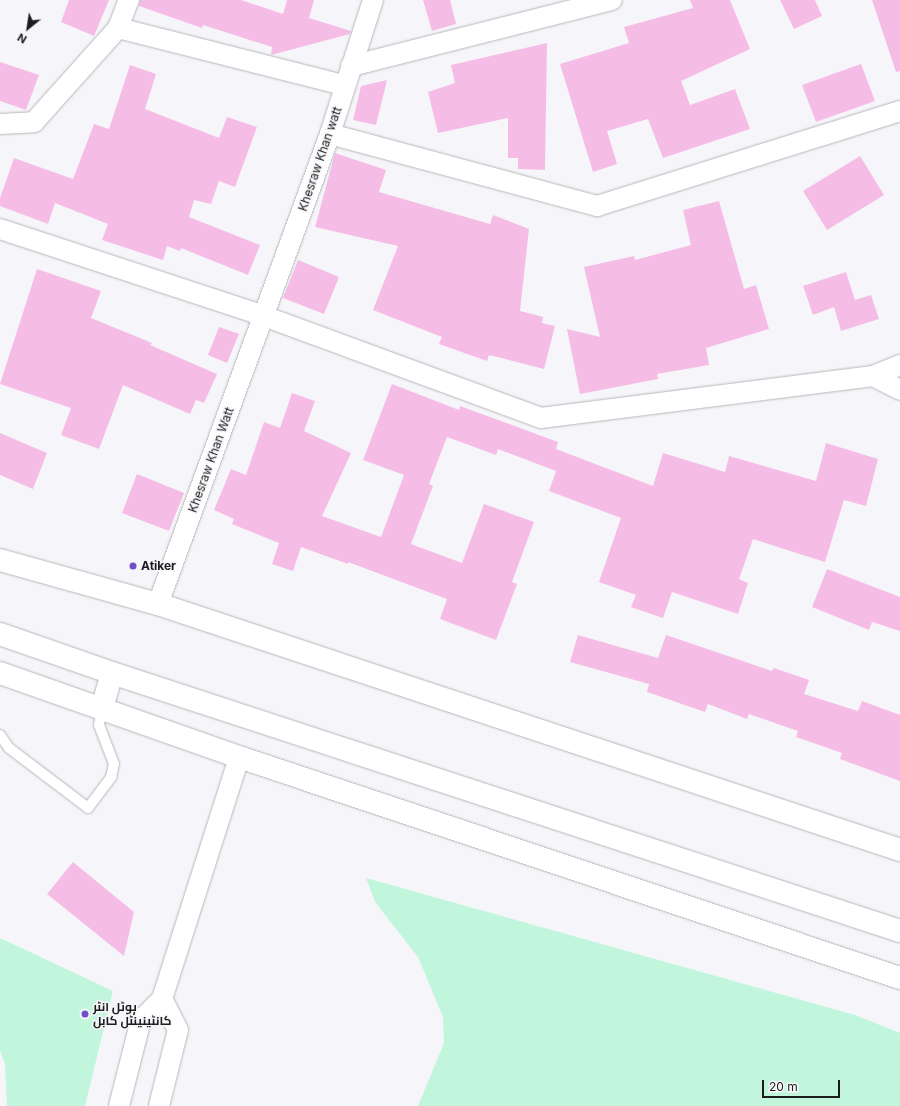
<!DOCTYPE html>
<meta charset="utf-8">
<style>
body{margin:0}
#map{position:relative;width:900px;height:1106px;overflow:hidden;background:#f6f6fa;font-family:Inter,Cairo,sans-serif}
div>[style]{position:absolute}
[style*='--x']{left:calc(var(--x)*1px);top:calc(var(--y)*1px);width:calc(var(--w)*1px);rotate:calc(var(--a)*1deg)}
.green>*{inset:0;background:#c1f6dd}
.building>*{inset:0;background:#f5bde6}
.roads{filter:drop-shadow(0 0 1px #b7b7ba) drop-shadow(0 0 1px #b7b7ba)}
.service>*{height:10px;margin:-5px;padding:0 5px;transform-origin:5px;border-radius:5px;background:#fff}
.minor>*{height:20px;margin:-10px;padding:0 10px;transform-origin:10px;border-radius:10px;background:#fff}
.tertiary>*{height:22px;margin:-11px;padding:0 11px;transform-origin:11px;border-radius:11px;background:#fff}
.primary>*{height:22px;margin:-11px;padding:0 11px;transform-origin:11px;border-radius:11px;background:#fff}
.dots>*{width:11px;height:11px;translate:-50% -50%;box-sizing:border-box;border:2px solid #f6f6fa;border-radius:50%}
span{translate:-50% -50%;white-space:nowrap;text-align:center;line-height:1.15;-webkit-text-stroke:3px #f6f6fa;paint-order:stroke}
.street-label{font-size:12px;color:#1c1c1d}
.poi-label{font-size:12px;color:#1c1c1d;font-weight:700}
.left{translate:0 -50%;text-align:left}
.north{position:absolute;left:8px;top:8px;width:40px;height:40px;-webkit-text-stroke:3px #f6f6fa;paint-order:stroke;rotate:210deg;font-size:11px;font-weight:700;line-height:16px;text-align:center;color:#1c1c1d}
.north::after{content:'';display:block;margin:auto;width:14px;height:18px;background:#1c1c1d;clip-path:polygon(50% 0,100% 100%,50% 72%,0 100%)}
.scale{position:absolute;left:762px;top:1080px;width:78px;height:18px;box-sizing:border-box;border:2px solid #1c1c1d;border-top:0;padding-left:5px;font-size:12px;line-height:14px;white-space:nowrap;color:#1c1c1d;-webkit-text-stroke:3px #f6f6fa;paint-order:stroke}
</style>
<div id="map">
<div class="green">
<i style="clip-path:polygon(366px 878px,855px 1015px,900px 1033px,900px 1106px,418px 1106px,444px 1043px,443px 1017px,418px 957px,375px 902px)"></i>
<i style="clip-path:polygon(0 938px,113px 991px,85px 1106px,7px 1106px,5px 1064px,0 1051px)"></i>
</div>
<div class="building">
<i style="clip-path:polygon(69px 0,109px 0,94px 36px,61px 22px)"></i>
<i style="clip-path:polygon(140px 0,241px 0,283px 14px,287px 0,314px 0,309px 18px,351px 31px,350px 34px,271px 55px,272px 47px,203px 25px,202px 28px,139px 6px)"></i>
<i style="clip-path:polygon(423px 0,450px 0,456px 24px,432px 31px)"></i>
<i style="clip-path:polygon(690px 0,730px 0,750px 49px,681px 81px,690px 105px,735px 89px,750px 129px,663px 158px,648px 119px,607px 131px,617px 164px,593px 172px,560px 64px,629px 43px,624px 27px,693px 8px)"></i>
<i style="clip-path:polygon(780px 0,815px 0,822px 16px,794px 29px)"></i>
<i style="clip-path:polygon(872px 0,900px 0,900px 71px,896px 72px)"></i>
<i style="clip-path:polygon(547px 43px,545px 170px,518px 169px,518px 158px,508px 158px,508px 118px,438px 133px,428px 92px,455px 83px,451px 65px)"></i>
<i style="clip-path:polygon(0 62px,39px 75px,26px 110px,0 101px)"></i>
<i style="clip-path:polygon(861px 64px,875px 101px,816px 122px,802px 85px)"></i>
<i style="clip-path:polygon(130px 65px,156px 74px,145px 109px,219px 138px,227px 117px,257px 127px,235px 187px,219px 181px,211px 204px,194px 200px,189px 217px,260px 245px,248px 275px,181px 248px,180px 251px,167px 246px,163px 260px,102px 240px,108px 224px,55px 203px,48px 224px,0 206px,0 198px,14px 158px,73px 179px,94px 124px,109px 129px)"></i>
<i style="clip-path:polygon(387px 80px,376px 125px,353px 120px,361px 86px)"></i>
<i style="clip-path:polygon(335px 153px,386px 170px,379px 192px,490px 224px,493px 215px,529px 229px,520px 311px,543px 317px,542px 323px,555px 326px,544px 369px,489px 355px,487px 361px,439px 344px,442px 337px,373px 310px,398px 246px,315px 227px)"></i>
<i style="clip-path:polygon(860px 156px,884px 195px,827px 230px,803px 191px)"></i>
<i style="clip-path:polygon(719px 201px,744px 289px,756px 285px,769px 329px,706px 348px,709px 365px,657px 374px,658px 379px,580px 394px,567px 329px,600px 337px,584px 267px,634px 256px,635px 260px,691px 245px,683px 210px)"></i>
<i style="clip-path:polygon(298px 260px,339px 277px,324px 314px,283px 298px)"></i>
<i style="clip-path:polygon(37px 269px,101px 291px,91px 318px,152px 343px,150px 345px,217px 374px,204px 403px,196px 400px,190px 414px,123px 385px,99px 449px,61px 435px,71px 408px,0 384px)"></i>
<i style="clip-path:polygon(846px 272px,855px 300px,871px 295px,879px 319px,841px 331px,834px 307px,813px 315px,803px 286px)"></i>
<i style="clip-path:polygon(219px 327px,239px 334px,227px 363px,208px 355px)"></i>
<i style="clip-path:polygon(392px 384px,459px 410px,460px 406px,539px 435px,558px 442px,556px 449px,653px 486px,663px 453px,725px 472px,729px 456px,816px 481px,826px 443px,878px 459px,866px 506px,844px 500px,825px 562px,753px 539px,739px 579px,748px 583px,738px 614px,672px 592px,663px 618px,631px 607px,636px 595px,599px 582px,621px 518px,549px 491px,556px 471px,498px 449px,496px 455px,447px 437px,429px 484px,433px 486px,411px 544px,462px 563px,484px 504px,534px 522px,512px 582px,517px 584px,496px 640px,440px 619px,447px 599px,348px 562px,348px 564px,301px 547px,293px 571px,272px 564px,279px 543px,232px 524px,234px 519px,214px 510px,231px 469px,246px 475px,264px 422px,280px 428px,292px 393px,315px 401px,304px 431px,351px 453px,322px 516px,381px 537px,404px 475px,363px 460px)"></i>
<i style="clip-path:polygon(0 433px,47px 453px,33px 489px,0 475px)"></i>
<i style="clip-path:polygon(137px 474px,184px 493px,169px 531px,122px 513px)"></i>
<i style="clip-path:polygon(827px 569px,900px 597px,900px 631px,872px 622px,869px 630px,812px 607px)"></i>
<i style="clip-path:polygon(578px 635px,658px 658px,666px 635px,772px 671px,774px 668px,809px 680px,804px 694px,858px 711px,862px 701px,900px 715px,900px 781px,840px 759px,842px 753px,796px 737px,798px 731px,749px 714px,747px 719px,708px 704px,705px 712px,647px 692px,649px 684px,570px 662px)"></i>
<i style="clip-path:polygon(73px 862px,134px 912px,124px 956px,47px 894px)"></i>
</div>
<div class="roads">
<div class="service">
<i style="--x:0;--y:735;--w:16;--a:55"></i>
<i style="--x:9;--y:748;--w:99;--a:37.2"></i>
<i style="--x:88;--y:808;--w:39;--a:-53"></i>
<i style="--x:111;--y:777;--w:13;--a:-77"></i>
<i style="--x:114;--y:764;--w:42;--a:-111"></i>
<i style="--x:99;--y:725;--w:17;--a:-80"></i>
</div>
<div class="minor">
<i style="--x:118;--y:28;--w:232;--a:14.2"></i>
<i style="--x:351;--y:66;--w:269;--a:-14.2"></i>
<i style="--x:0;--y:124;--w:34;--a:-3"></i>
<i style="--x:34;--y:122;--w:126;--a:-48.2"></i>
<i style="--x:118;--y:28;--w:30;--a:-69"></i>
<i style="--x:330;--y:134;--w:277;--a:15.1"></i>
<i style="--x:597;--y:206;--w:318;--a:-17.4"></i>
<i style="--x:0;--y:229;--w:278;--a:18.2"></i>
<i style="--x:264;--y:316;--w:295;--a:20.2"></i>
<i style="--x:541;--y:418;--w:335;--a:-7.2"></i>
<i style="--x:873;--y:376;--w:29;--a:-22"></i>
<i style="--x:873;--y:376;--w:30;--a:27"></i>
<i style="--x:158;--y:604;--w:500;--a:-69.9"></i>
<i style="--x:330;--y:134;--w:141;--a:-72.2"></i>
<i style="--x:119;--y:1106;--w:89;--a:-75.7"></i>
<i style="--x:141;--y:1020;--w:30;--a:-45"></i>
<i style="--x:162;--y:999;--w:254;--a:-72.3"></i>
<i style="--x:159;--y:1106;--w:78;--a:-76"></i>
<i style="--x:178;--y:1030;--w:35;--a:-117"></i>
</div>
<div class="tertiary">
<i style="--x:0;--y:673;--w:253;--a:19.4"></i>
<i style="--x:239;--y:757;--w:697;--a:18.49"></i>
</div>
<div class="primary">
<i style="--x:0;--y:560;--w:164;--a:15.6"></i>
<i style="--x:158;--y:604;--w:782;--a:18.34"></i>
<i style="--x:0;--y:634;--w:119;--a:19.2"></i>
<i style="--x:112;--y:673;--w:829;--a:18.13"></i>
<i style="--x:102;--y:708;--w:36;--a:-74"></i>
</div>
</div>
<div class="dots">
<i style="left:133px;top:566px;background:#7151cb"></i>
<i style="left:85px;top:1014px;background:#7151cb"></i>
</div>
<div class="street-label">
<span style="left:320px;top:159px;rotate:-71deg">Khesraw Khan watt</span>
<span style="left:211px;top:460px;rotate:-70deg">Khesraw Khan Watt</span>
</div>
<div class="poi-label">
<span class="left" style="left:141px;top:566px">Atiker</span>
<span class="left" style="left:93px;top:1014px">ہوٹل انٹر<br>کانٹینینٹل کابل</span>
</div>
<div class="north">N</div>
<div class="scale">20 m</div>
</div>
